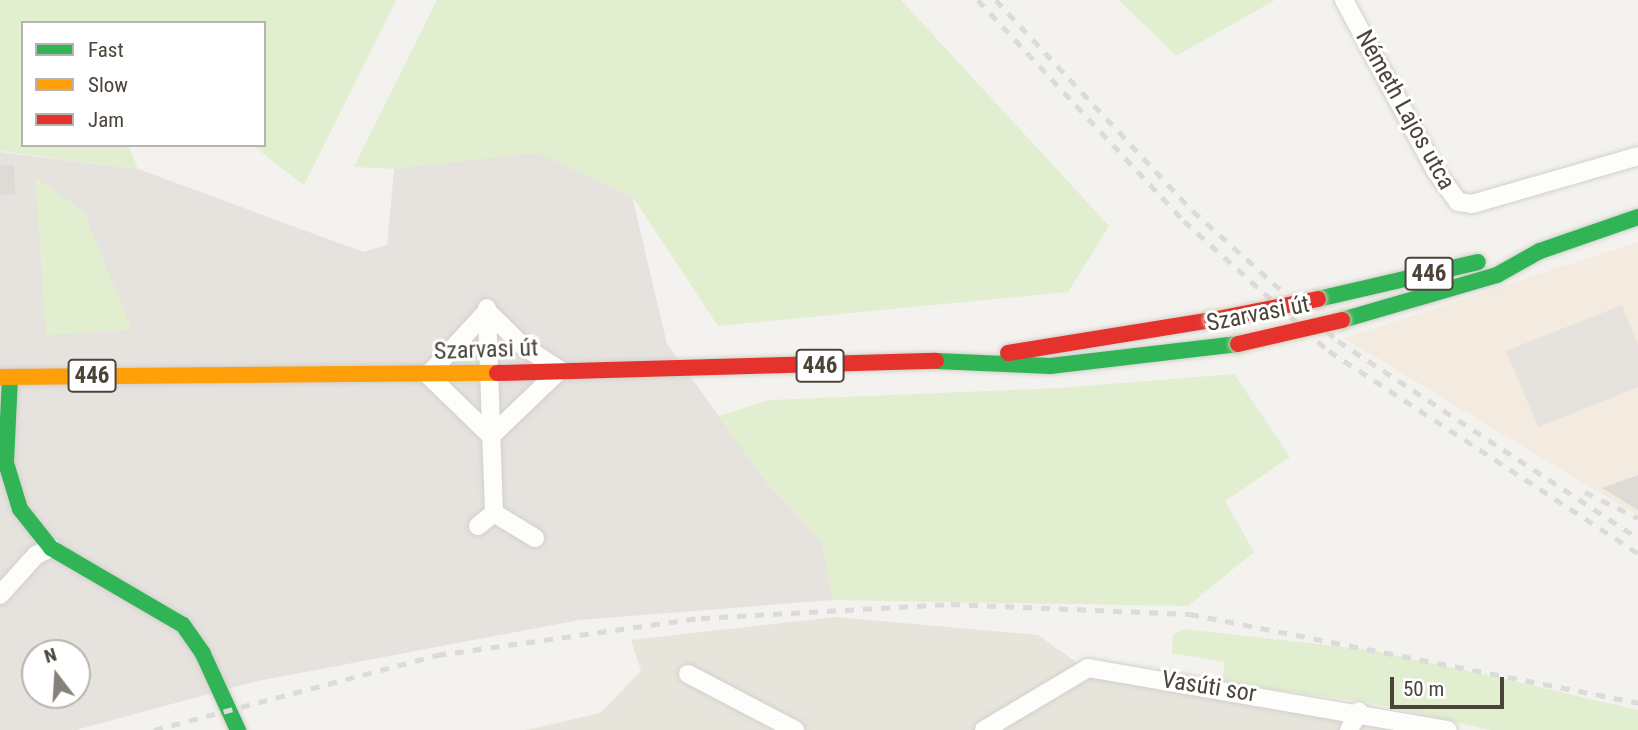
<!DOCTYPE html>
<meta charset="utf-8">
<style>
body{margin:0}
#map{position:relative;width:1638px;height:730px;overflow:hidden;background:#f4f2ee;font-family:"Roboto Condensed",sans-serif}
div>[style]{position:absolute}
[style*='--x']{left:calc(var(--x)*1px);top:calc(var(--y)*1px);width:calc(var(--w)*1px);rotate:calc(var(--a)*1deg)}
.residential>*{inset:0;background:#e7e4dc}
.commercial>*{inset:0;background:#f3ebdf}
.industrial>*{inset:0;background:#e6e2de}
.green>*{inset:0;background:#e1eecf}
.parking>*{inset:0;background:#e6e3df}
.building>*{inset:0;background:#dedbd6}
.roads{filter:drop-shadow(0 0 2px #d2d0cb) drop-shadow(0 0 2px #d2d0cb)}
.street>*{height:18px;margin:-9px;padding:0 9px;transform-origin:9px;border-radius:9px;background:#fdfdfc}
.fast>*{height:16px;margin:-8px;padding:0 8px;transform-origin:8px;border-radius:8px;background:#30b455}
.slow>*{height:16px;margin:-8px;padding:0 8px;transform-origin:8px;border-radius:8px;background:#ff9f0a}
.jam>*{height:16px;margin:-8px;padding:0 8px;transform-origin:8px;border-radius:8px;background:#e5322d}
.rail>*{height:4.5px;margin-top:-2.25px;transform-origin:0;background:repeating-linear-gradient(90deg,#dbdbda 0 9px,transparent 0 18px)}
.bridges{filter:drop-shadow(0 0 2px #d6cebb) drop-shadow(0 0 2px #d6cebb)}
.jam-bridge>*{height:16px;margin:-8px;padding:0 8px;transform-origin:8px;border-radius:8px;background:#e5322d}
span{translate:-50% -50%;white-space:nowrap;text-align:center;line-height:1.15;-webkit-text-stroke:6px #fff;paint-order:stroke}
.shield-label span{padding:2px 5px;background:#fff;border:2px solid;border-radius:5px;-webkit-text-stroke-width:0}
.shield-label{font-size:23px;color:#4b4439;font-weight:700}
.street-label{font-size:24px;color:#4b4439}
.legend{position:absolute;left:21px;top:21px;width:245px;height:126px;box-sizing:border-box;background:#fff;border:2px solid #b7b4b0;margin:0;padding:9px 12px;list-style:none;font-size:21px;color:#4b4439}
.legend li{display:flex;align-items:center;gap:14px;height:35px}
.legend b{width:35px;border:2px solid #b7b4b0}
.north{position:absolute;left:21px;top:639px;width:70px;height:70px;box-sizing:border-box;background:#fff;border:2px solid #b7b4b0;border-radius:50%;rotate:343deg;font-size:19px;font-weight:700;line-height:28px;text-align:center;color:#4b4439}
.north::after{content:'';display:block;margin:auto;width:24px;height:32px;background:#868178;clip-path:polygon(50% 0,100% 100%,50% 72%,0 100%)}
.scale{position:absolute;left:1390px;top:677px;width:114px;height:32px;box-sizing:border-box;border:4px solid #4b4439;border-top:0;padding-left:9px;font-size:21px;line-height:24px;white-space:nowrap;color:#4b4439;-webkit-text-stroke:5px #fff;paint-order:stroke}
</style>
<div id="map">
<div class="residential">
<i style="clip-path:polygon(836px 617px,1038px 635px,1092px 673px,1411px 730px,526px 730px,600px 713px,641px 671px,631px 640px)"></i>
</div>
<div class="commercial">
<i style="clip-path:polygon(1638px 242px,1638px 516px,1344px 338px)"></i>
</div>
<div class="industrial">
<i style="clip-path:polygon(evenodd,0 152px,138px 169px,363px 252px,387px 245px,395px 161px,538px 153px,632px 196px,667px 344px,769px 486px,822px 541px,833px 600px,579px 620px,253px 682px,76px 730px,0 730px,0 152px,35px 653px,77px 653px,77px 695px,35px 695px,35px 653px)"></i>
</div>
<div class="green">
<i style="clip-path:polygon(0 0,396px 0,304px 185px,252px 145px,264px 145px,264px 23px,23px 23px,23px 145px,128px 145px,138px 169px,0 151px)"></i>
<i style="clip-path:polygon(437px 0,901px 0,1109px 226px,1068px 292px,718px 326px,632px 196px,538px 153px,394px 169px,354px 167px)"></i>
<i style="clip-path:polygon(1119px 0,1275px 0,1176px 56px)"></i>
<i style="clip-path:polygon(35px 177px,84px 212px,132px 330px,46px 335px)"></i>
<i style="clip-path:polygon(1234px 374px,1290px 457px,1225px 501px,1254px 552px,1188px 606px,833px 600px,822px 541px,769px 486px,718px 416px,770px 400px,1060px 388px)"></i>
<i style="clip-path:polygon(1184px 629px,1371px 650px,1517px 682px,1638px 710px,1638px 730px,1490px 730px,1371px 703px,1222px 682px,1225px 662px,1172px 653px,1173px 635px)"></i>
</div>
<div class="parking">
<i style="clip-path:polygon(1622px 305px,1638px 346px,1638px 387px,1538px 427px,1506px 351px)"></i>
</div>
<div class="building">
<i style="clip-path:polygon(0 165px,14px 165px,15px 194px,0 195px)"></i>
<i style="clip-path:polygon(1638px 475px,1638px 510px,1602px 488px)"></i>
</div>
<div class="roads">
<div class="street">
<i style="--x:1344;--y:0;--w:193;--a:61.8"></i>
<i style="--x:1435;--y:170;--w:39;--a:54"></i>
<i style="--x:1458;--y:202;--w:14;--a:8"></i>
<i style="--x:1472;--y:204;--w:173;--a:-16.1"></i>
<i style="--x:487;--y:311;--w:50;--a:44.2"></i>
<i style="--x:523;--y:346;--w:44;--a:33"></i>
<i style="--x:560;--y:370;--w:95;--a:136.3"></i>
<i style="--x:491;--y:436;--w:88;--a:-135.9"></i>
<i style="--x:428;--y:375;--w:87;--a:-47.3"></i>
<i style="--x:494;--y:513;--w:48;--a:31.4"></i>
<i style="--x:478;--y:526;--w:21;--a:-39"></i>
<i style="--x:494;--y:513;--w:205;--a:-92"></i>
<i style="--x:0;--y:595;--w:54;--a:-48"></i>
<i style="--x:36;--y:555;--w:17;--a:-25"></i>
<i style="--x:688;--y:674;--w:121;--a:27.6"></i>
<i style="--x:984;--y:730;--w:121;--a:-30.8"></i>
<i style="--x:1088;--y:668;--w:365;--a:9.8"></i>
<i style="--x:1349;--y:730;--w:21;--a:-62"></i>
</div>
<div class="fast">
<i style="--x:1318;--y:299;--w:164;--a:-13"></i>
<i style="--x:1342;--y:320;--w:161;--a:-16.2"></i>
<i style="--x:1497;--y:275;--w:49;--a:-29.2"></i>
<i style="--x:1540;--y:251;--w:104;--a:-19.1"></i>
<i style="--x:936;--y:361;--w:114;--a:2.5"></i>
<i style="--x:1050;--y:366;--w:189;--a:-6.7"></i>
<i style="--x:10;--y:377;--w:86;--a:92.7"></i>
<i style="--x:6;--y:463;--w:48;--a:73.1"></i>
<i style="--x:20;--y:509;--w:50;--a:51.5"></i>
<i style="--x:51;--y:548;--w:153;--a:30.3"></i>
<i style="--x:183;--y:625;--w:35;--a:55"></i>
<i style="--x:203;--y:654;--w:84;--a:65.3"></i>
</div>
<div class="slow">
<i style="--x:0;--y:377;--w:497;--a:-0.5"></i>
</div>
<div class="jam">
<i style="--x:1008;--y:353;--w:207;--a:-9.2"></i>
<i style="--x:497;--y:373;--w:439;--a:-1.6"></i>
</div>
</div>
<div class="rail">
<i style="--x:978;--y:0;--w:302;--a:47"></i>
<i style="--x:1184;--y:221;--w:195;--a:41.9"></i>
<i style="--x:1329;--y:351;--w:369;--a:33.2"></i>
<i style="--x:996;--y:0;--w:289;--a:47"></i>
<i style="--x:1193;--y:211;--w:195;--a:41.9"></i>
<i style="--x:1338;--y:341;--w:359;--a:33.3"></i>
<i style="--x:1585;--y:492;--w:59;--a:26.1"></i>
<i style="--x:154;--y:730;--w:293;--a:-14.8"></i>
<i style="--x:437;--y:655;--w:267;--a:-8"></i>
<i style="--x:701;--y:618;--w:250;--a:-3.2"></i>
<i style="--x:951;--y:604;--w:239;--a:2.4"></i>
<i style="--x:1190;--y:614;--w:457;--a:11.2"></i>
</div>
<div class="bridges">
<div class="jam-bridge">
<i style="--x:1212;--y:320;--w:108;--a:-11.2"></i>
<i style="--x:1238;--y:344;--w:107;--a:-13"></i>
</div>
</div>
<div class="shield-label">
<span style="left:1429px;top:274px">446</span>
<span style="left:820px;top:366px">446</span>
<span style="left:92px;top:376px">446</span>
</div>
<div class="street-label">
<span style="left:1405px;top:110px;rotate:61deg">Németh Lajos utca</span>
<span style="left:1258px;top:314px;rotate:-11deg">Szarvasi út</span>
<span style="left:486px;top:350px;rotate:-2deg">Szarvasi út</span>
<span style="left:1209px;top:687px;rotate:9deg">Vasúti sor</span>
</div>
<ul class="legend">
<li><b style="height:9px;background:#30b455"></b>Fast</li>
<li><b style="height:9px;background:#ff9f0a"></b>Slow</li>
<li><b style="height:9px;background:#e5322d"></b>Jam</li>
</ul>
<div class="north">N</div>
<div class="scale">50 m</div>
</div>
